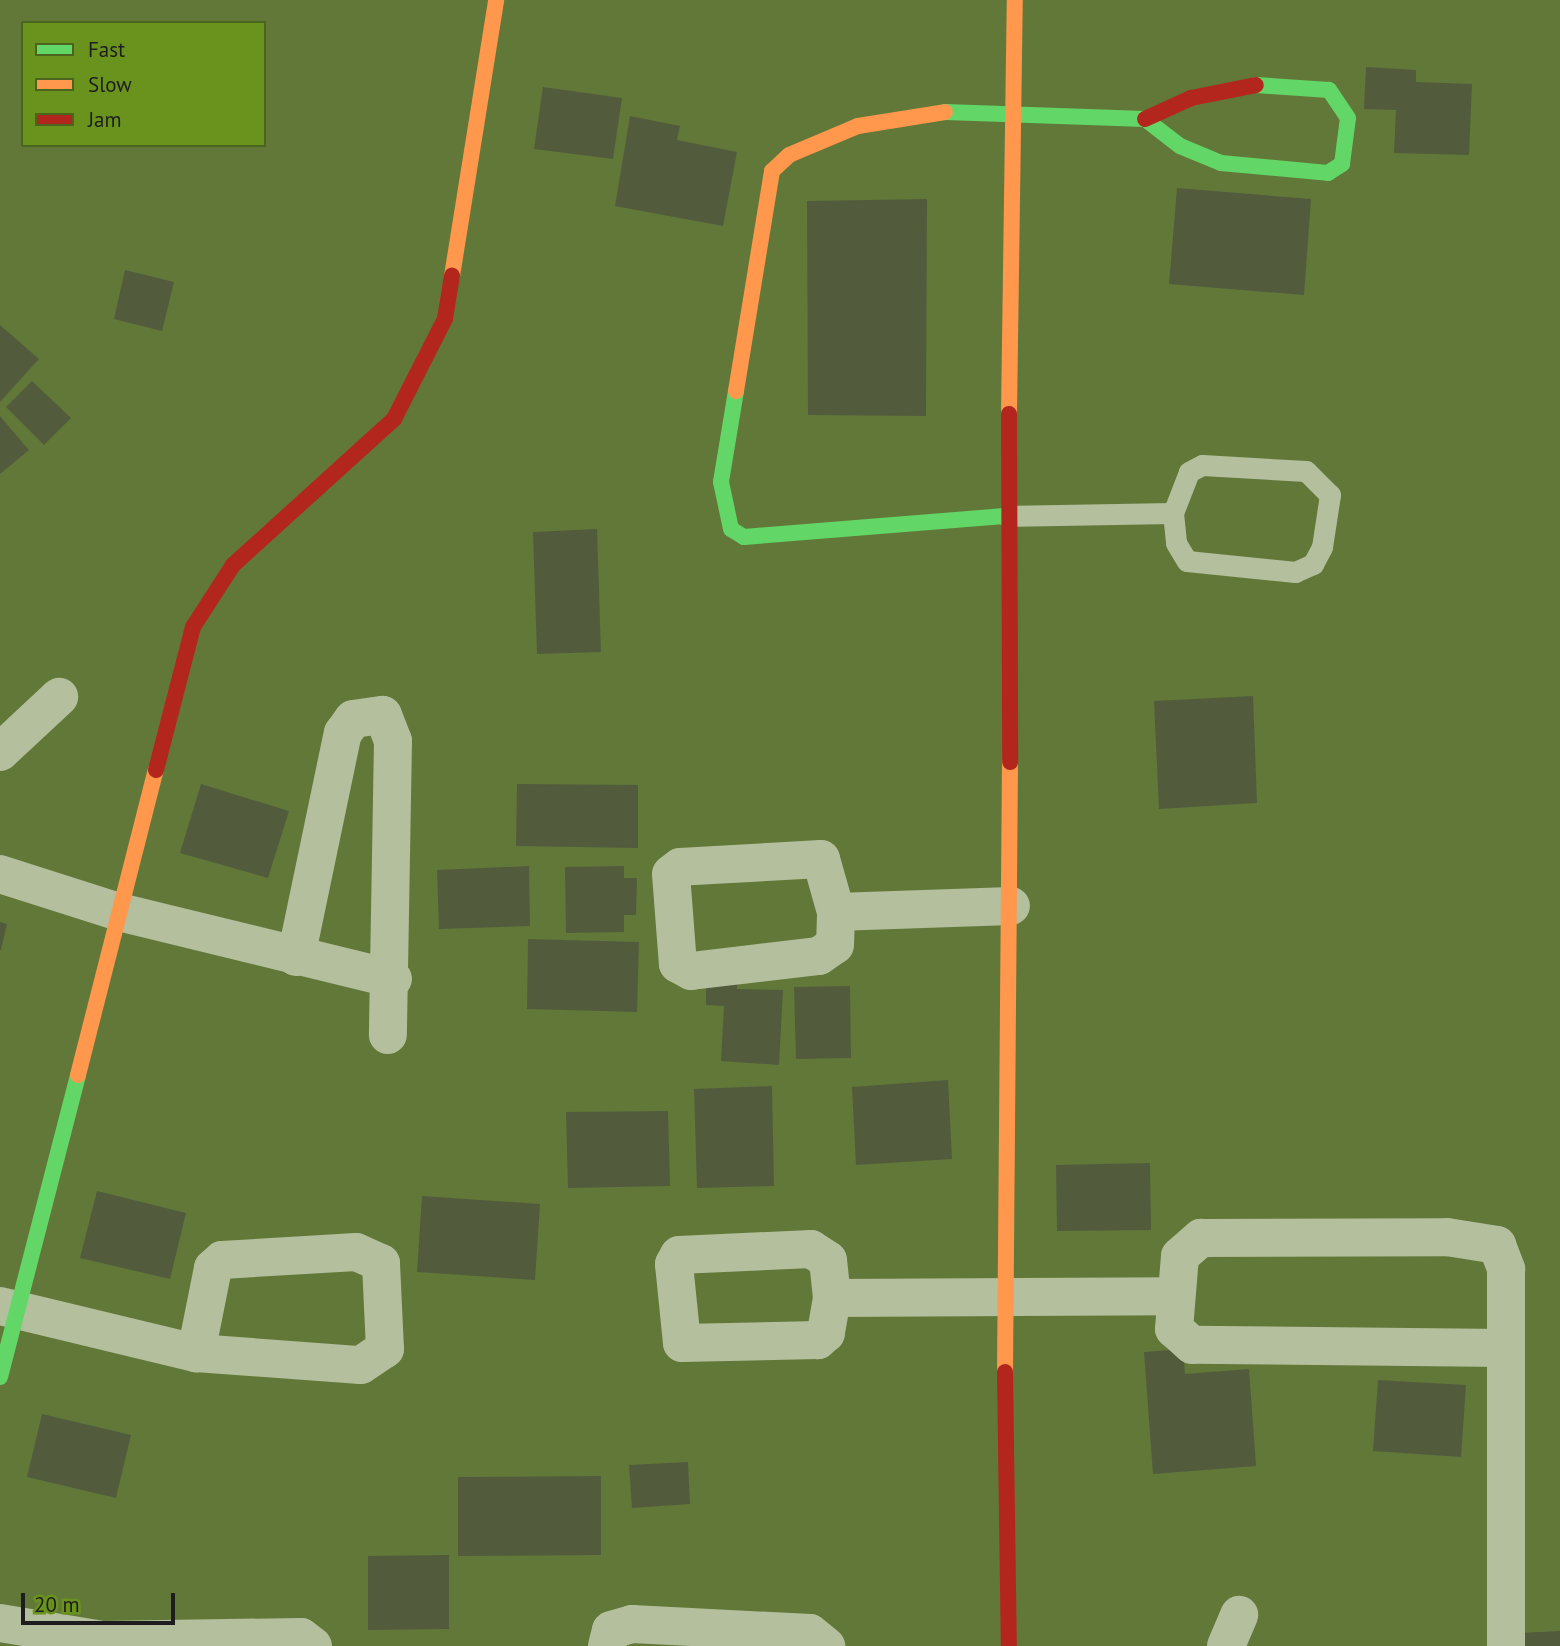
<!DOCTYPE html>
<style>
body{margin:0}
#map{position:relative;width:1560px;height:1646px;overflow:hidden;background:#627839;font-family:"PT Sans",sans-serif}
div>[style]{position:absolute}
[style*='--x']{left:calc(var(--x)*1px);top:calc(var(--y)*1px);width:calc(var(--w)*1px);rotate:calc(var(--a)*1deg)}
.building>*{inset:0;background:#525c3d}
.lane>*{height:21px;margin:-10.5px;padding:0 10.5px;transform-origin:10.5px;border-radius:10.5px;background:#b4bf9d}
.street>*{height:38px;margin:-19px;padding:0 19px;transform-origin:19px;border-radius:19px;background:#b4bf9d}
.fast>*{height:16px;margin:-8px;padding:0 8px;transform-origin:8px;border-radius:8px;background:#63d668}
.slow>*{height:16px;margin:-8px;padding:0 8px;transform-origin:8px;border-radius:8px;background:#ff974d}
.jam>*{height:16px;margin:-8px;padding:0 8px;transform-origin:8px;border-radius:8px;background:#b3261e}
span{translate:-50% -50%;white-space:nowrap;text-align:center;line-height:1.15;-webkit-text-stroke:5px #6a931e;paint-order:stroke}
.legend{position:absolute;left:21px;top:21px;width:245px;height:126px;box-sizing:border-box;background:#6a931e;border:2px solid #4b641e;margin:0;padding:9px 12px;list-style:none;font-size:21px;color:#1d1d1d}
.legend li{display:flex;align-items:center;gap:14px;height:35px}
.legend b{width:35px;border:2px solid #4b641e}
.scale{position:absolute;left:21px;top:1593px;width:154px;height:32px;box-sizing:border-box;border:4px solid #1d1d1d;border-top:0;padding-left:9px;font-size:21px;line-height:24px;white-space:nowrap;color:#1d1d1d;-webkit-text-stroke:5px #6a931e;paint-order:stroke}
</style>
<div id="map">
<div class="building">
<i style="clip-path:polygon(1366px 67px,1416px 70px,1416px 82px,1472px 84px,1469px 155px,1394px 153px,1396px 110px,1364px 109px)"></i>
<i style="clip-path:polygon(543px 87px,622px 98px,613px 159px,534px 149px)"></i>
<i style="clip-path:polygon(630px 116px,680px 126px,677px 140px,737px 152px,723px 226px,615px 206px)"></i>
<i style="clip-path:polygon(1177px 188px,1311px 199px,1304px 295px,1169px 284px)"></i>
<i style="clip-path:polygon(927px 199px,926px 416px,808px 415px,807px 201px)"></i>
<i style="clip-path:polygon(125px 270px,174px 282px,162px 331px,114px 319px)"></i>
<i style="clip-path:polygon(0 325px,39px 359px,0 402px)"></i>
<i style="clip-path:polygon(32px 381px,71px 418px,44px 445px,6px 407px)"></i>
<i style="clip-path:polygon(0 416px,29px 450px,0 474px)"></i>
<i style="clip-path:polygon(597px 529px,601px 652px,537px 654px,533px 532px)"></i>
<i style="clip-path:polygon(1253px 696px,1257px 803px,1159px 809px,1154px 701px)"></i>
<i style="clip-path:polygon(201px 784px,289px 811px,268px 878px,180px 853px)"></i>
<i style="clip-path:polygon(517px 784px,638px 785px,638px 848px,516px 846px)"></i>
<i style="clip-path:polygon(529px 866px,530px 926px,439px 929px,437px 870px)"></i>
<i style="clip-path:polygon(624px 866px,624px 878px,637px 878px,636px 915px,624px 915px,624px 932px,566px 933px,565px 867px)"></i>
<i style="clip-path:polygon(0 922px,7px 924px,1px 950px,0 950px)"></i>
<i style="clip-path:polygon(528px 939px,639px 942px,637px 1012px,527px 1009px)"></i>
<i style="clip-path:polygon(706px 976px,738px 976px,737px 989px,783px 990px,779px 1065px,721px 1061px,724px 1006px,706px 1005px)"></i>
<i style="clip-path:polygon(850px 986px,851px 1058px,796px 1059px,794px 987px)"></i>
<i style="clip-path:polygon(948px 1080px,952px 1159px,856px 1165px,852px 1087px)"></i>
<i style="clip-path:polygon(772px 1086px,774px 1186px,697px 1188px,694px 1089px)"></i>
<i style="clip-path:polygon(668px 1111px,670px 1186px,568px 1188px,566px 1112px)"></i>
<i style="clip-path:polygon(1150px 1163px,1151px 1230px,1057px 1231px,1056px 1165px)"></i>
<i style="clip-path:polygon(97px 1191px,186px 1213px,170px 1279px,80px 1258px)"></i>
<i style="clip-path:polygon(422px 1196px,540px 1204px,535px 1280px,417px 1272px)"></i>
<i style="clip-path:polygon(1183px 1349px,1185px 1374px,1249px 1369px,1256px 1466px,1153px 1474px,1144px 1352px)"></i>
<i style="clip-path:polygon(1378px 1380px,1466px 1385px,1461px 1457px,1373px 1451px)"></i>
<i style="clip-path:polygon(42px 1414px,131px 1435px,116px 1498px,27px 1477px)"></i>
<i style="clip-path:polygon(688px 1462px,690px 1504px,632px 1508px,629px 1465px)"></i>
<i style="clip-path:polygon(601px 1476px,601px 1555px,458px 1556px,458px 1477px)"></i>
<i style="clip-path:polygon(449px 1555px,449px 1629px,368px 1630px,368px 1556px)"></i>
<i style="clip-path:polygon(1560px 1631px,1560px 1646px,1520px 1646px,1519px 1633px)"></i>
</div>
<div class="lane">
<i style="--x:1007;--y:516;--w:166;--a:-1"></i>
<i style="--x:1173;--y:513;--w:30;--a:84"></i>
<i style="--x:1176;--y:543;--w:21;--a:59"></i>
<i style="--x:1187;--y:561;--w:109;--a:5.8"></i>
<i style="--x:1295;--y:572;--w:20;--a:-24"></i>
<i style="--x:1313;--y:564;--w:19;--a:-62"></i>
<i style="--x:1322;--y:547;--w:53;--a:-81.3"></i>
<i style="--x:1330;--y:495;--w:34;--a:-135"></i>
<i style="--x:1306;--y:471;--w:104;--a:-176.7"></i>
<i style="--x:1202;--y:465;--w:15;--a:152"></i>
<i style="--x:1189;--y:472;--w:44;--a:111.3"></i>
</div>
<div class="street">
<i style="--x:0;--y:752;--w:81;--a:-43"></i>
<i style="--x:0;--y:874;--w:125;--a:17.7"></i>
<i style="--x:119;--y:912;--w:282;--a:13.7"></i>
<i style="--x:836;--y:912;--w:55;--a:-105.8"></i>
<i style="--x:821;--y:859;--w:141;--a:176.8"></i>
<i style="--x:680;--y:867;--w:11;--a:142"></i>
<i style="--x:671;--y:874;--w:90;--a:85.6"></i>
<i style="--x:678;--y:964;--w:15;--a:28"></i>
<i style="--x:691;--y:971;--w:129;--a:-6.7"></i>
<i style="--x:819;--y:956;--w:19;--a:-35"></i>
<i style="--x:835;--y:945;--w:33;--a:-88"></i>
<i style="--x:836;--y:912;--w:175;--a:-2"></i>
<i style="--x:296;--y:957;--w:229;--a:-78.2"></i>
<i style="--x:343;--y:733;--w:17;--a:-54"></i>
<i style="--x:353;--y:719;--w:30;--a:-8"></i>
<i style="--x:383;--y:715;--w:28;--a:69"></i>
<i style="--x:393;--y:741;--w:294;--a:91"></i>
<i style="--x:811;--y:1249;--w:20;--a:33"></i>
<i style="--x:828;--y:1260;--w:38;--a:84"></i>
<i style="--x:832;--y:1298;--w:36;--a:100"></i>
<i style="--x:826;--y:1333;--w:11;--a:139"></i>
<i style="--x:818;--y:1340;--w:136;--a:178.7"></i>
<i style="--x:682;--y:1343;--w:79;--a:-95.8"></i>
<i style="--x:674;--y:1264;--w:10;--a:-61"></i>
<i style="--x:679;--y:1255;--w:132;--a:-2.6"></i>
<i style="--x:832;--y:1298;--w:342;--a:-0.3"></i>
<i style="--x:0;--y:1306;--w:202;--a:13.5"></i>
<i style="--x:196;--y:1353;--w:165;--a:4.2"></i>
<i style="--x:361;--y:1365;--w:29;--a:-34"></i>
<i style="--x:385;--y:1349;--w:86;--a:-92.7"></i>
<i style="--x:381;--y:1263;--w:27;--a:-156"></i>
<i style="--x:356;--y:1252;--w:134;--a:176.6"></i>
<i style="--x:222;--y:1260;--w:12;--a:138"></i>
<i style="--x:213;--y:1268;--w:87;--a:101.3"></i>
<i style="--x:1504;--y:1348;--w:312;--a:-179.4"></i>
<i style="--x:1192;--y:1345;--w:24;--a:-138"></i>
<i style="--x:1174;--y:1329;--w:73;--a:-85.3"></i>
<i style="--x:1180;--y:1256;--w:28;--a:-41"></i>
<i style="--x:1201;--y:1238;--w:246;--a:-0.2"></i>
<i style="--x:1447;--y:1237;--w:51;--a:9.1"></i>
<i style="--x:1497;--y:1245;--w:26;--a:69"></i>
<i style="--x:1506;--y:1269;--w:377;--a:90"></i>
<i style="--x:0;--y:1623;--w:104;--a:9.4"></i>
<i style="--x:103;--y:1640;--w:198;--a:-0.9"></i>
<i style="--x:301;--y:1637;--w:15;--a:37"></i>
<i style="--x:607;--y:1646;--w:16;--a:-76"></i>
<i style="--x:611;--y:1630;--w:22;--a:-16"></i>
<i style="--x:632;--y:1624;--w:178;--a:2.9"></i>
<i style="--x:810;--y:1633;--w:21;--a:39"></i>
<i style="--x:1226;--y:1646;--w:34;--a:-67"></i>
</div>
<div class="fast">
<i style="--x:945;--y:112;--w:200;--a:2"></i>
<i style="--x:1145;--y:119;--w:44;--a:37.6"></i>
<i style="--x:1180;--y:146;--w:44;--a:22.5"></i>
<i style="--x:1221;--y:163;--w:107;--a:5.3"></i>
<i style="--x:1328;--y:173;--w:17;--a:-33"></i>
<i style="--x:1342;--y:164;--w:46;--a:-82.6"></i>
<i style="--x:1348;--y:118;--w:34;--a:-124"></i>
<i style="--x:1329;--y:90;--w:73;--a:-176.1"></i>
<i style="--x:736;--y:391;--w:92;--a:99.4"></i>
<i style="--x:721;--y:482;--w:48;--a:78"></i>
<i style="--x:731;--y:529;--w:15;--a:32"></i>
<i style="--x:744;--y:537;--w:264;--a:-4.6"></i>
<i style="--x:0;--y:1377;--w:312;--a:-75.5"></i>
</div>
<div class="slow">
<i style="--x:452;--y:276;--w:279;--a:-80.9"></i>
<i style="--x:736;--y:391;--w:223;--a:-80.7"></i>
<i style="--x:772;--y:171;--w:23;--a:-43"></i>
<i style="--x:789;--y:155;--w:75;--a:-22.8"></i>
<i style="--x:858;--y:126;--w:88;--a:-9.1"></i>
<i style="--x:1009;--y:414;--w:414;--a:-89.2"></i>
<i style="--x:78;--y:1075;--w:315;--a:-75.7"></i>
<i style="--x:1005;--y:1372;--w:610;--a:-89.53"></i>
</div>
<div class="jam">
<i style="--x:1145;--y:119;--w:51;--a:-24.5"></i>
<i style="--x:1191;--y:98;--w:66;--a:-11.3"></i>
<i style="--x:1009;--y:414;--w:348;--a:89.8"></i>
<i style="--x:156;--y:770;--w:148;--a:-75.5"></i>
<i style="--x:193;--y:627;--w:74;--a:-57.2"></i>
<i style="--x:233;--y:565;--w:217;--a:-42.2"></i>
<i style="--x:394;--y:419;--w:112;--a:-63"></i>
<i style="--x:445;--y:319;--w:44;--a:-80.8"></i>
<i style="--x:1005;--y:1372;--w:274;--a:89.2"></i>
</div>
<ul class="legend">
<li><b style="height:9px;background:#63d668"></b>Fast</li>
<li><b style="height:9px;background:#ff974d"></b>Slow</li>
<li><b style="height:9px;background:#b3261e"></b>Jam</li>
</ul>
<div class="scale">20 m</div>
</div>
